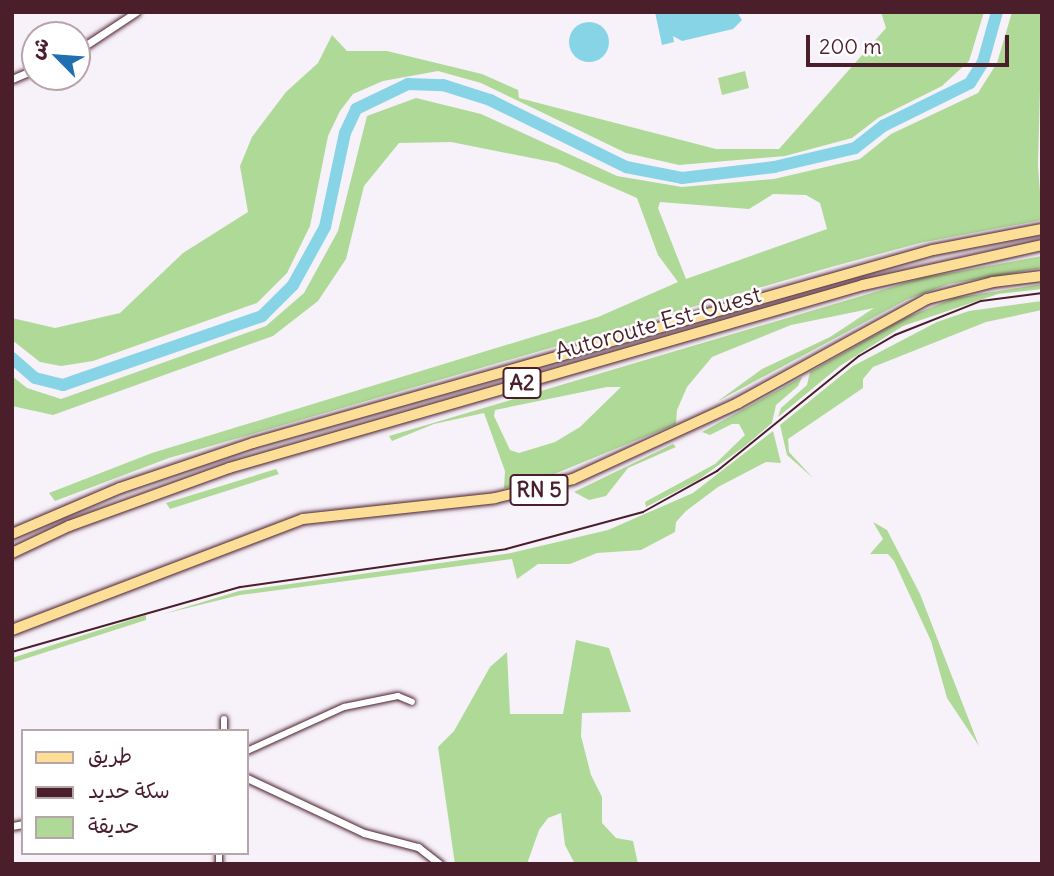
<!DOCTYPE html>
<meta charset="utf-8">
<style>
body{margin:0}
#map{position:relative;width:1054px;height:876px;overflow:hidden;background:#f7f1fa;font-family:Delius,"Playpen Sans Arabic",sans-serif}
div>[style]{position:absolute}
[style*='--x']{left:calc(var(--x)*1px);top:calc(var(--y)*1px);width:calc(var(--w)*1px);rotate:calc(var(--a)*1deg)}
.green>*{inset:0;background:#afd997}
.water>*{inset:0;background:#88d4e7}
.round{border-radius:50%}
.river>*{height:12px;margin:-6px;padding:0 6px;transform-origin:6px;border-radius:6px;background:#88d4e7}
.roads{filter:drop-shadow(0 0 2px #4a1f2b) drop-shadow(0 0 2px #4a1f2b)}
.minor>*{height:6px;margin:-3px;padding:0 3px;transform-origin:3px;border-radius:3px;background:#fff}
.tertiary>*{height:7px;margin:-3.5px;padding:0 3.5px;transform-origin:3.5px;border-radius:3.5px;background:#fff}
.primary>*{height:10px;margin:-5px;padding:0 5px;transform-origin:5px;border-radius:5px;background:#fcde96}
.motorway>*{height:10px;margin:-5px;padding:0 5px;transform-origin:5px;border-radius:5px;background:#fcde96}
.rail>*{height:2px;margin:-1px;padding:0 1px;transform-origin:1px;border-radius:1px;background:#4a1f2b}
span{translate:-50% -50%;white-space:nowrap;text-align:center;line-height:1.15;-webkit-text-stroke:5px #fff;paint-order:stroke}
.shield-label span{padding:2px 5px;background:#fff;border:2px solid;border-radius:5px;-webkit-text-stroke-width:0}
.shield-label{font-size:21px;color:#4a1f2b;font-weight:700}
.street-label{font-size:23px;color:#4a1f2b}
.frame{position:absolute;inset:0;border:14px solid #4a1f2b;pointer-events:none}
.legend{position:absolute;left:21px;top:729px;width:228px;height:126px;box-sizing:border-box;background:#fff;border:2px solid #b7a5aa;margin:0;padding:9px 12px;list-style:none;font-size:21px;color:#4a1f2b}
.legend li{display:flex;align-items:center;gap:14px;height:35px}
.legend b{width:35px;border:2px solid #b7a5aa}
.north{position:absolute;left:21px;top:21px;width:70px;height:70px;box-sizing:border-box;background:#fff;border:2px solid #b7a5aa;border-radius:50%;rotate:295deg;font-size:19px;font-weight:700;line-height:28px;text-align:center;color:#4a1f2b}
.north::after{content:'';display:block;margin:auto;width:24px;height:32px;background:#1f6fb2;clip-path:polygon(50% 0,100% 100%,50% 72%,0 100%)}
.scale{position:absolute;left:806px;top:35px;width:203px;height:32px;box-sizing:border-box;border:4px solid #4a1f2b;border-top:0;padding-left:9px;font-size:21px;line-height:24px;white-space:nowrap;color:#4a1f2b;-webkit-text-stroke:5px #fff;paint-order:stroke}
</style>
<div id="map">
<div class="green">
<i style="clip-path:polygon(881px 12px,984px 12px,969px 61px,942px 86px,878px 118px,852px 138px,785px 156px,679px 165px,626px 153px,481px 83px,438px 71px,383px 81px,353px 94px,340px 111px,328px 136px,310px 226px,287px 273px,257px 303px,93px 361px,61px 366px,40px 362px,12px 340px,12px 318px,55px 328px,120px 313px,183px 253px,248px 212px,240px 166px,252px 137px,286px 92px,318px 63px,332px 35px,347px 51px,387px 51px,482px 74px,518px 90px,519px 98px,716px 149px,779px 149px,886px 28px)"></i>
<i style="clip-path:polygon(evenodd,1012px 12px,1042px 12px,1038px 165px,1042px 220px,920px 243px,831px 267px,169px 458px,55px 501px,49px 493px,152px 453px,598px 317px,678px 282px,658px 255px,637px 198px,557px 163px,451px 142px,399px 143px,364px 186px,346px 259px,318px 301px,273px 336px,53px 415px,12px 406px,12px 376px,27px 388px,61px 399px,266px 326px,304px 293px,338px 231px,367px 116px,416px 98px,481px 114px,617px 176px,682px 187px,774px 179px,860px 159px,891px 134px,978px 93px,997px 63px,1012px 12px,773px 194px,806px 195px,820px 203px,827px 229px,686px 279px,658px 208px,660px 202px,749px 209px,773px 194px)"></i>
<i style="clip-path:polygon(745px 71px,749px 88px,722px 95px,718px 78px)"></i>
<i style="clip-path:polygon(evenodd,1042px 256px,1042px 268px,949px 284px,908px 299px,718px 401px,762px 369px,830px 337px,874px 308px,791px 325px,729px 350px,712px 357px,687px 387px,677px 410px,676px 424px,530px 484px,504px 488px,505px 471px,484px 413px,434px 424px,392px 441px,389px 436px,922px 278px,1042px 256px,607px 387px,621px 387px,580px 427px,555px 442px,519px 453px,510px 450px,494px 416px,495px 410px,607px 387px)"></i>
<i style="clip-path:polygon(1042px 284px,1042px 289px,998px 294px,903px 326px,840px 366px,778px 417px,781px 408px,807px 385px,810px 372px,907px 317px,955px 298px)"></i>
<i style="clip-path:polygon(1042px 301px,1042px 310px,986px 322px,873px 367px,863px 379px,863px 388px,788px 439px,789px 452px,813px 478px,787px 455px,780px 425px,853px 366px,937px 322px,969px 311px)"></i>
<i style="clip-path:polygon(802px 377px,798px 386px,776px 405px,772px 423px,745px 446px,698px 480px,646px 507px,645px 502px,715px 464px,745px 435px,739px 424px,732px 424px,710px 435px,702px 432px)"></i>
<i style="clip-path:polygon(773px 431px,781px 463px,766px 462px,718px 487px,686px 511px,676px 522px,675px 532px,641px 550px,597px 553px,570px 564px,538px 564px,517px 579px,512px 559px,240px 595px,163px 614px,239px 591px,511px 553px,608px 530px,693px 493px)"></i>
<i style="clip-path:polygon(673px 444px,676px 447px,628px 468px,606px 496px,589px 500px,574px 492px)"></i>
<i style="clip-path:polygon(276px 469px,279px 474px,170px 509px,166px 503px)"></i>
<i style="clip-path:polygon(873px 522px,887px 530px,920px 594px,979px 746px,947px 698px,931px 641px,894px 561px,888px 554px,870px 554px,883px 539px)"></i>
<i style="clip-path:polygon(146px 615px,146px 620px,12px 663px,12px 658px)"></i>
<i style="clip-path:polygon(576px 640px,609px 648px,631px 712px,582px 713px,581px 736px,591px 775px,602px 797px,602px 823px,616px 838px,633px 841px,638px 864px,575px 864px,565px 845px,561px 813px,548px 818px,539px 830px,527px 864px,455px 864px,438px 747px,454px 731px,490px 667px,507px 652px,510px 714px,563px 714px)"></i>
</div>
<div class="water">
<i style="clip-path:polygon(655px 12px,737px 12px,742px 20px,733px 29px,682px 41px,673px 36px,674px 42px,662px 45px)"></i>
<i class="round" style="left:569px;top:22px;width:40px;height:40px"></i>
</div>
<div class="river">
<i style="--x:12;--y:358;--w:30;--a:41"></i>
<i style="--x:35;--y:378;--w:29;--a:14"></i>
<i style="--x:63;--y:385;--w:211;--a:-19.1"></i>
<i style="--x:262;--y:316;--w:44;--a:-45"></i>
<i style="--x:293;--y:285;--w:66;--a:-61.1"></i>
<i style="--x:325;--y:227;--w:96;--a:-78"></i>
<i style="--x:345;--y:133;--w:26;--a:-65"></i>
<i style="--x:356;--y:109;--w:58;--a:-25.7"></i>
<i style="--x:408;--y:84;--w:35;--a:2"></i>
<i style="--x:443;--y:85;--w:49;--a:17.7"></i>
<i style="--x:490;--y:100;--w:152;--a:26.2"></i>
<i style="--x:626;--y:167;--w:57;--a:11.1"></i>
<i style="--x:682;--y:178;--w:93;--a:-6.8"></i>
<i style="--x:774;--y:167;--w:83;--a:-13.2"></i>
<i style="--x:855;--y:148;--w:36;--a:-38"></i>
<i style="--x:883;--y:126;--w:97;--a:-26.3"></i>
<i style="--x:970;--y:83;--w:25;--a:-58"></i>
<i style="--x:983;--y:62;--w:52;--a:-74.4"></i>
</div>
<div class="roads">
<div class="minor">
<i style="--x:224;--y:731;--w:12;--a:-90"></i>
<i style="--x:247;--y:751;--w:107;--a:-24.4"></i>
<i style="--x:344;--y:707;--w:55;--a:-11.5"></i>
<i style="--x:398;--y:696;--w:15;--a:23"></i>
<i style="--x:219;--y:864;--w:11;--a:-90"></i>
</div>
<div class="tertiary">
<i style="--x:77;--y:51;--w:71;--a:-33.5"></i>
<i style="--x:12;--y:79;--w:25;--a:-23"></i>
<i style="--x:247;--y:778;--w:129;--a:25.2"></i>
<i style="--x:364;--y:833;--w:56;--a:14.5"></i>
<i style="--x:418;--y:847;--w:28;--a:38"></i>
<i style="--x:12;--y:826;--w:11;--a:-10"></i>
</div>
<div class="primary">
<i style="--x:12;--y:630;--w:311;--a:-20.9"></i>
<i style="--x:303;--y:519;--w:193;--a:-6.2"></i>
<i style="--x:495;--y:498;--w:80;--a:-13.7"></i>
<i style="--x:573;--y:479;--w:182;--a:-24.7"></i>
<i style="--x:738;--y:403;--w:216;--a:-28.8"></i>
<i style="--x:927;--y:299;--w:68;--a:-14.4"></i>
<i style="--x:993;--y:282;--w:49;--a:-7"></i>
</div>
<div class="motorway">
<i style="--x:12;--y:534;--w:117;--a:-23.1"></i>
<i style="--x:120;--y:488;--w:140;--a:-18.7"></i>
<i style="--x:253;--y:443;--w:707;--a:-15.85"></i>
<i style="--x:933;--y:250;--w:111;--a:-10.9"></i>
<i style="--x:12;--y:553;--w:63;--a:-25.3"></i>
<i style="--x:69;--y:526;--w:170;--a:-19.9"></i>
<i style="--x:229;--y:468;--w:660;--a:-16.1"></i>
<i style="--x:863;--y:285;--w:183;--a:-12.6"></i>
</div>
</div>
<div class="rail">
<i style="--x:12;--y:652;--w:237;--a:-15.9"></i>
<i style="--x:240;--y:587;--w:269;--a:-8.1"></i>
<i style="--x:506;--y:549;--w:142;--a:-15.1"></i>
<i style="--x:643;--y:512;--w:85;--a:-29"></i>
<i style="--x:717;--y:471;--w:183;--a:-39"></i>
<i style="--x:859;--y:356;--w:42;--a:-30.3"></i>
<i style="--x:895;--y:335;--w:92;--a:-21.6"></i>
<i style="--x:981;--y:301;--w:62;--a:-7.5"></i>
</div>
<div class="shield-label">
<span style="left:522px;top:383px">A2</span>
<span style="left:539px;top:490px">RN 5</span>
</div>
<div class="street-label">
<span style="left:658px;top:323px;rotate:-16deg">Autoroute Est-Ouest</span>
</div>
<div class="frame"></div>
<ul class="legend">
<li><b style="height:9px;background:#fcde96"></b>طريق</li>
<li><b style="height:9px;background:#4a1f2b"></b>سكة حديد</li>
<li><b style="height:19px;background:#afd997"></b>حديقة</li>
</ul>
<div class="north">ش</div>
<div class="scale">200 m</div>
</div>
